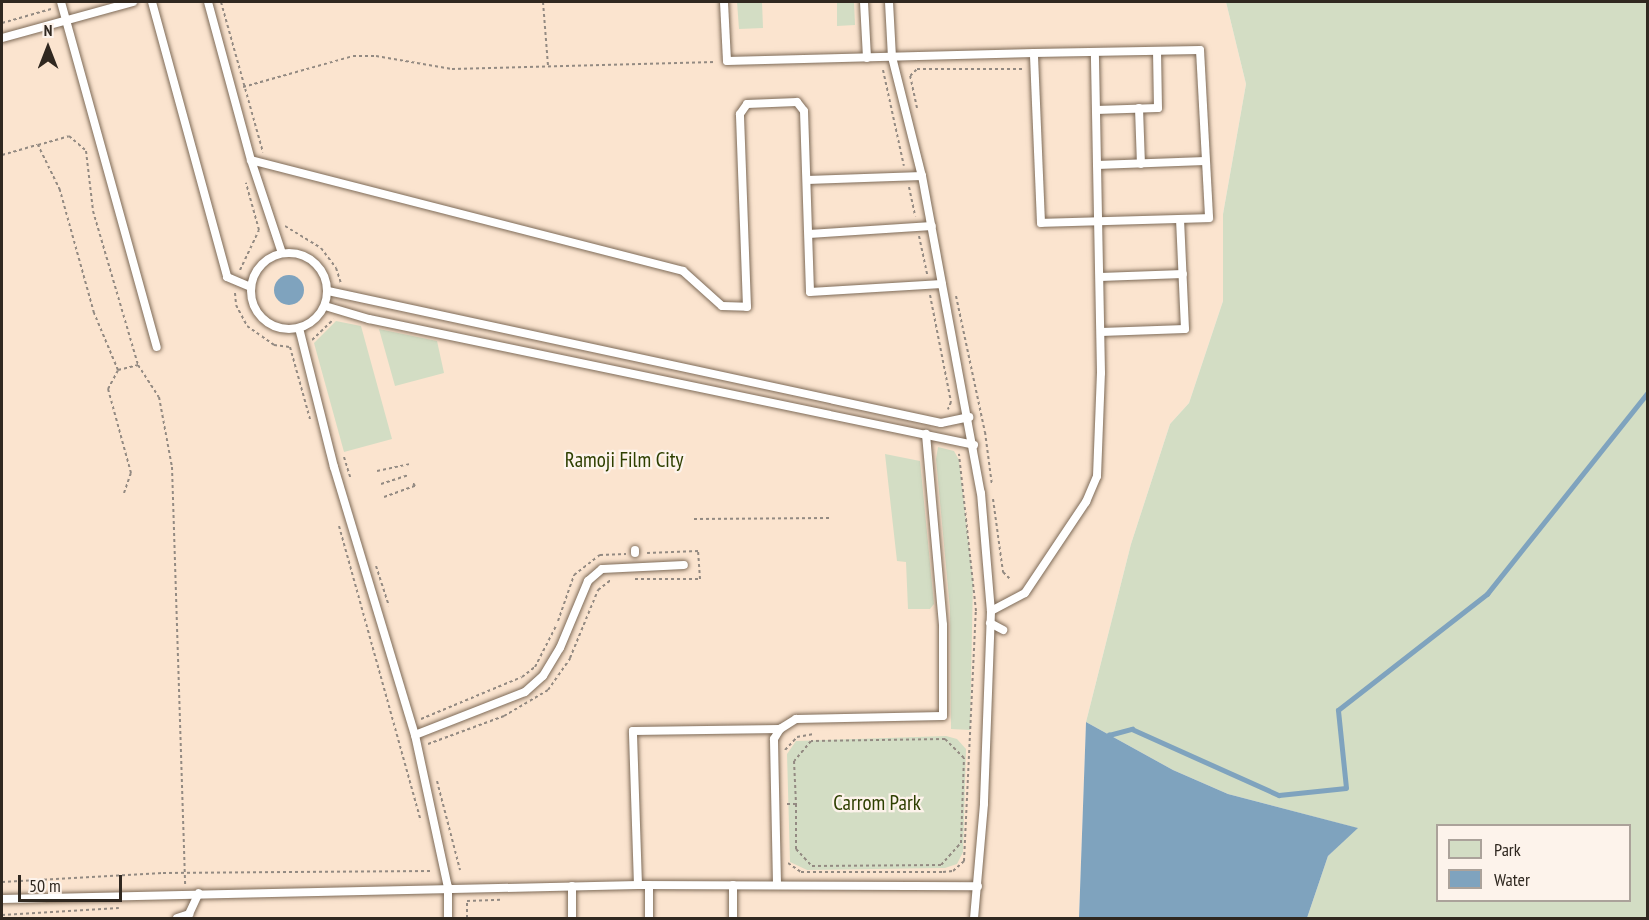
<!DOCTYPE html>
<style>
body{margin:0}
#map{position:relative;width:1649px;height:920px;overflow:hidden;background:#fdf3eb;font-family:"PT Sans Narrow",sans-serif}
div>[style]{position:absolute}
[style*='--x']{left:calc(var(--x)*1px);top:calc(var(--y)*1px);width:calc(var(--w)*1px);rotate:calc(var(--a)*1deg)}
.built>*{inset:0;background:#fbe4cf}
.green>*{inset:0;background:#d3ddc4}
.water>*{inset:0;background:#7fa3be}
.round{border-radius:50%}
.stream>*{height:4.5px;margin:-2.25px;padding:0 2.25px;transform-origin:2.25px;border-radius:2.25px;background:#7fa3be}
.path>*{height:2px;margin-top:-1px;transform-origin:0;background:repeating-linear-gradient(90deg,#938a82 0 3px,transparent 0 6px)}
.roads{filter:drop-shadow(0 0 2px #7d6a57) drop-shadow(0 0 2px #7d6a57)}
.lane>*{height:8px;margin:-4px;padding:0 4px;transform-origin:4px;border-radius:4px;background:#fff}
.lane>.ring{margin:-4px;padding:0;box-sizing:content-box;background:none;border:8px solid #fff;border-radius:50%}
span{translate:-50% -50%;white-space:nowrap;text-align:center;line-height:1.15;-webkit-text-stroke:4.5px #fdf3eb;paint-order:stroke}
.park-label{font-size:21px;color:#2e3f00}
.frame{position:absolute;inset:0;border:3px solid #302820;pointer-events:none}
.legend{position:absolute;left:1436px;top:824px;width:195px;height:78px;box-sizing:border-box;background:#fdf3eb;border:2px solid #aba29a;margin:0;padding:8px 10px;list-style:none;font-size:18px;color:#302820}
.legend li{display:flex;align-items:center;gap:12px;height:30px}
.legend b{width:30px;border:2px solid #aba29a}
.north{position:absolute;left:18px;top:18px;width:60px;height:60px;-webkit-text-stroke:4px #fdf3eb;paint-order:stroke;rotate:0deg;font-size:16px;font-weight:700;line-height:24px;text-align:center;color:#302820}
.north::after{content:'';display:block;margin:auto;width:21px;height:27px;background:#302820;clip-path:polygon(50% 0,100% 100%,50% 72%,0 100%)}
.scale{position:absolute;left:18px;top:875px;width:104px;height:27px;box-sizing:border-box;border:3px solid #302820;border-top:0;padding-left:8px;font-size:18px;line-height:21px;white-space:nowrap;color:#302820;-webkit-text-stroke:4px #fdf3eb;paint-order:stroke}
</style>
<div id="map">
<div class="built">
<i style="clip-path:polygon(2px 2px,1226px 2px,1246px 84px,1223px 214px,1223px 301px,1189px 403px,1170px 424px,1131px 544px,1086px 722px,1079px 918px,2px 918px)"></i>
</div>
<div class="green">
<i style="clip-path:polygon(737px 2px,762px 2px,763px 28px,739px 29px)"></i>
<i style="clip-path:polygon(837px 2px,854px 2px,855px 25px,837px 26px)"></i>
<i style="clip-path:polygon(evenodd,1226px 2px,1647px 2px,1647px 918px,1307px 918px,1328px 856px,1357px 828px,1228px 794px,1173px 770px,1086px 722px,1131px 544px,1170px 424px,1189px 403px,1223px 301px,1223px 214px,1246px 84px,1226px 2px,1438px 826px,1630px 826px,1630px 900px,1438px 900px,1438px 826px)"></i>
<i style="clip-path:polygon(336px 321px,361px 326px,392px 439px,344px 452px,314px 343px)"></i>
<i style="clip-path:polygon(379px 329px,437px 341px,444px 373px,395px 386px)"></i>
<i style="clip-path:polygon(938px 447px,954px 451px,959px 460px,973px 580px,970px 730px,951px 729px,950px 609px,936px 459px)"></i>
<i style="clip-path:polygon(885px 454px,920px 461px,934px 604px,930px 609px,908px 609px,906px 562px,897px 561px)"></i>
<i style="clip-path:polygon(946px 736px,957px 739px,966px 749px,963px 852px,957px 864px,945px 868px,807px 870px,790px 862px,787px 754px,796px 741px)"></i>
</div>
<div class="water">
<i class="round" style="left:274px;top:275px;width:30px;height:30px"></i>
<i style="clip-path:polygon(1086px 722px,1173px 770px,1228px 794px,1358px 828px,1328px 856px,1307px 918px,1079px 918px)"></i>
</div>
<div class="stream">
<i style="--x:1109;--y:739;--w:4;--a:-90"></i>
<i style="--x:1109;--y:735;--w:24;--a:-15"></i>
<i style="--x:1132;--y:729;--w:161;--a:24.2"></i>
<i style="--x:1279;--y:795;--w:67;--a:-6"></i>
<i style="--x:1346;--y:788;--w:78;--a:-95.9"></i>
<i style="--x:1338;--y:710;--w:189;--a:-37.9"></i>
<i style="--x:1487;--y:594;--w:258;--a:-51.4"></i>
</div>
<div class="path">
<i style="--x:221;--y:2;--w:156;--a:74.4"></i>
<i style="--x:543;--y:2;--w:64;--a:85.5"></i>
<i style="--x:2;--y:23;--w:51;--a:-15.9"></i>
<i style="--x:883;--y:70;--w:98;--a:77.7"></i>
<i style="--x:243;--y:87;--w:114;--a:-15.7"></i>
<i style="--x:353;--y:56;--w:23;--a:0"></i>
<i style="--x:376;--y:56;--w:77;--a:9.7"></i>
<i style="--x:452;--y:69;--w:263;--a:-1.5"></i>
<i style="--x:917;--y:108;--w:33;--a:-102"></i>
<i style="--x:910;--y:76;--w:10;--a:-45"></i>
<i style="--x:917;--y:69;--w:108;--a:0"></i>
<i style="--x:2;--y:155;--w:37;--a:-16"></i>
<i style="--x:909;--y:187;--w:30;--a:78"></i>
<i style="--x:285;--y:226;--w:42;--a:31.4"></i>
<i style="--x:321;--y:248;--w:25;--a:53"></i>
<i style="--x:336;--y:268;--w:16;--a:72"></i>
<i style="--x:919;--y:236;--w:40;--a:78"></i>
<i style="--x:240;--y:270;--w:44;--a:-64.6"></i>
<i style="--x:259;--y:230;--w:49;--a:-105.5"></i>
<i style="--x:235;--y:293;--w:12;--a:85"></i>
<i style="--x:236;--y:305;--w:24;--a:62"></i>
<i style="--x:247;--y:326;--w:33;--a:35"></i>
<i style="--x:274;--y:345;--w:16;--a:7"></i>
<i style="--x:290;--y:347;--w:75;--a:74.5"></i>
<i style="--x:930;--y:295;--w:109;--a:78.9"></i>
<i style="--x:951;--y:402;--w:8;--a:113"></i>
<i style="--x:956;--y:296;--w:139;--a:78"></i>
<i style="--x:985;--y:432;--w:53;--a:82.5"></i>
<i style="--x:312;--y:340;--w:30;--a:-44"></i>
<i style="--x:118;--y:370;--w:62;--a:-112.8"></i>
<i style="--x:94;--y:313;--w:128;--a:-105.5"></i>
<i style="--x:60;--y:190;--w:50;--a:-116.1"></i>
<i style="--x:38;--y:145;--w:32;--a:-16"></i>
<i style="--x:69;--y:136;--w:23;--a:41"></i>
<i style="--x:86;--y:151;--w:60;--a:83.3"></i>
<i style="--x:93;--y:211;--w:160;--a:73.7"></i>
<i style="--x:344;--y:457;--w:21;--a:73"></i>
<i style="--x:377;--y:471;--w:33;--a:-12"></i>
<i style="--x:381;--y:484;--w:29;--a:-18"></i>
<i style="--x:124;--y:493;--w:21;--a:-71"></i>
<i style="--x:131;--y:473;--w:87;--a:-105.3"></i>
<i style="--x:108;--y:389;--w:21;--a:-62"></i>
<i style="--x:118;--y:370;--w:21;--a:-14"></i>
<i style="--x:138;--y:365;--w:38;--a:57"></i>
<i style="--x:159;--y:397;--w:71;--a:79.5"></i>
<i style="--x:172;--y:467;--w:418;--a:88.2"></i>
<i style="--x:384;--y:497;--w:33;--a:-20"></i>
<i style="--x:415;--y:486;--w:4;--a:-124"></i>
<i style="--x:993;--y:499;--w:74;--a:82.2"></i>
<i style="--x:1003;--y:572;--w:10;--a:45"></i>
<i style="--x:694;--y:519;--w:135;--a:-0.4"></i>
<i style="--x:339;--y:526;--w:306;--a:74.5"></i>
<i style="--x:376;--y:566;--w:42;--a:72"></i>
<i style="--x:635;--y:579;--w:65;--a:0"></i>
<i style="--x:700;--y:579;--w:28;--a:-94"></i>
<i style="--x:698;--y:551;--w:51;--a:177.8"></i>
<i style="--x:558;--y:621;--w:49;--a:-70.8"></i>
<i style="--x:574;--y:575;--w:33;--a:-38"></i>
<i style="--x:600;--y:555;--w:26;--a:-2"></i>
<i style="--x:421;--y:719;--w:109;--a:-22.6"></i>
<i style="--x:522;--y:677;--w:16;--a:-38"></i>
<i style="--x:535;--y:667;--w:46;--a:-62.9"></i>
<i style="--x:428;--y:744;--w:81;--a:-20.2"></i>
<i style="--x:504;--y:716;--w:51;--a:-30.6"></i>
<i style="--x:548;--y:690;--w:39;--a:-55"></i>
<i style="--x:570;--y:658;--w:74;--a:-67.6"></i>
<i style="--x:598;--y:590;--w:16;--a:-38"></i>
<i style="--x:785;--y:750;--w:18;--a:-47"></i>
<i style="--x:797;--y:737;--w:17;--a:-10"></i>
<i style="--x:437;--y:781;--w:92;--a:75.5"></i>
<i style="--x:787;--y:804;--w:9;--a:0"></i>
<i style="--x:796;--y:804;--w:45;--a:90"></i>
<i style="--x:796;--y:849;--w:23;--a:47"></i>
<i style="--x:812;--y:866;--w:129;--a:-0.4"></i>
<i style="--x:941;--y:865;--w:30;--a:-48"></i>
<i style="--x:961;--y:843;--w:85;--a:-88"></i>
<i style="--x:964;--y:758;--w:27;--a:-135"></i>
<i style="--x:945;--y:739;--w:134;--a:179.1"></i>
<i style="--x:811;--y:741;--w:26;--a:130"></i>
<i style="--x:794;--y:761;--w:43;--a:87.3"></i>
<i style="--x:788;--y:863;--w:16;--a:35"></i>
<i style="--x:801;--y:872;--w:142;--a:0"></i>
<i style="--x:943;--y:872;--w:10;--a:-6"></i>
<i style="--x:953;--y:871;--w:15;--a:-42"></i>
<i style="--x:964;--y:861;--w:250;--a:-87.3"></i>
<i style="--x:976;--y:611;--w:158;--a:-96.2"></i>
<i style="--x:2;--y:882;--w:161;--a:-3.2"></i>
<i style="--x:163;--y:873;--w:270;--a:-0.4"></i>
<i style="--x:2;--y:915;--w:117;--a:-3.4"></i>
<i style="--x:467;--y:918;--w:17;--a:-90"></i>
<i style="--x:467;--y:901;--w:34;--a:-2"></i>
</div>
<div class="roads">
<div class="lane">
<i style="--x:61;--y:2;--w:358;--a:74.5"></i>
<i style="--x:152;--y:2;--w:285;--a:74.7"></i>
<i style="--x:227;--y:277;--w:26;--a:23"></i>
<i style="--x:208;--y:2;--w:164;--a:74.8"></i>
<i style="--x:251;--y:160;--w:98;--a:71.6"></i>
<i style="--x:724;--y:2;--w:59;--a:87.1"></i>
<i style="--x:727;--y:61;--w:307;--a:-1.5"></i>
<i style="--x:1034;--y:53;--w:166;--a:-1"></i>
<i style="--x:1200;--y:50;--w:168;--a:86.9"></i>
<i style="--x:1209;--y:218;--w:168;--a:178.3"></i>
<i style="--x:1041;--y:223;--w:170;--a:-92.4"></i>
<i style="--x:864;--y:2;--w:56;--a:86.9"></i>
<i style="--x:889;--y:2;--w:55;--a:86.9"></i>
<i style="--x:892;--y:57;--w:123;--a:75.9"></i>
<i style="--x:922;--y:176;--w:322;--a:79.5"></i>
<i style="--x:981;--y:493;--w:118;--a:85.2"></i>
<i style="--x:991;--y:611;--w:193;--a:92.1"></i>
<i style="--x:984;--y:804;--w:114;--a:95"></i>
<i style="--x:2;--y:38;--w:136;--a:-15.4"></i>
<i style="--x:1139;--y:108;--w:56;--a:88"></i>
<i style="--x:1096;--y:110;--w:62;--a:-1.8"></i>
<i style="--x:1158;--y:108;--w:57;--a:-91"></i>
<i style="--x:251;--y:160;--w:446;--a:14.4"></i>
<i style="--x:683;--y:271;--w:52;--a:41.9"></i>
<i style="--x:722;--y:306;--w:25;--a:2"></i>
<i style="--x:747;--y:307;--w:193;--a:-92.1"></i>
<i style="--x:740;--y:114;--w:12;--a:-55"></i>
<i style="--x:747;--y:104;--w:50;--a:-2.3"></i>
<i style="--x:797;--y:102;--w:11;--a:52"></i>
<i style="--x:804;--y:111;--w:181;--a:88.1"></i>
<i style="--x:810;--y:292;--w:132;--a:-3.5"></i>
<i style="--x:1097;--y:165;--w:108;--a:-2.1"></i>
<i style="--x:807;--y:180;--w:115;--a:-2"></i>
<i style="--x:809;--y:234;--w:123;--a:-3.7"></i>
<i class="ring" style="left:251px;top:253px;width:68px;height:68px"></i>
<i style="--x:1100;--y:277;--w:83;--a:-2.1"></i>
<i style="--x:328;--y:291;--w:627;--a:12.15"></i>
<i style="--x:941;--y:423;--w:29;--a:-12"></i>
<i style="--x:325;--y:306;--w:46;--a:16.5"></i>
<i style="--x:369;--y:319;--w:618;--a:11.76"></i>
<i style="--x:299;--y:328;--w:143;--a:75.9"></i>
<i style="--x:334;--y:467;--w:280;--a:73.2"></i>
<i style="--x:415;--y:735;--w:156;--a:77.8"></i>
<i style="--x:448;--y:887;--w:31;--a:90"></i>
<i style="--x:1101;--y:332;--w:84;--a:-2"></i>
<i style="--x:1185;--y:329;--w:110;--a:-92.6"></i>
<i style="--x:635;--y:550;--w:3;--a:90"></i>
<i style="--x:991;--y:611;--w:38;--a:-28"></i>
<i style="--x:1025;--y:593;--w:110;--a:-56.2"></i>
<i style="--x:1086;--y:502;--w:28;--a:-67"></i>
<i style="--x:1097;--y:476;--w:103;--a:-87.8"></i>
<i style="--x:1101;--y:373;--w:321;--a:-91.1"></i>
<i style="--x:990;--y:623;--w:15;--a:28"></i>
<i style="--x:415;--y:735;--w:118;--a:-21.4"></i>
<i style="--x:525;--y:692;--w:24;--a:-42"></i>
<i style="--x:543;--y:676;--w:33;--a:-59"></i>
<i style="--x:560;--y:648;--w:73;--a:-67.3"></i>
<i style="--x:588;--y:581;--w:18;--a:-41"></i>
<i style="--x:602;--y:569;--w:82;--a:-2.8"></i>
<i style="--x:777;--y:884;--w:145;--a:-91.2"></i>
<i style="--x:774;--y:739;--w:12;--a:-59"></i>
<i style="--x:780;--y:729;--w:19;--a:-32"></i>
<i style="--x:796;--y:719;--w:147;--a:-1.2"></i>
<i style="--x:943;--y:716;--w:91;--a:-90"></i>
<i style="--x:943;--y:625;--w:192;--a:-95.1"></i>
<i style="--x:638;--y:885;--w:154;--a:-91.9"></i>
<i style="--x:633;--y:731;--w:147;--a:-0.8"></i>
<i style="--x:733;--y:885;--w:33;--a:90"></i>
<i style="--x:2;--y:899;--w:636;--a:-1.26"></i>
<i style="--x:638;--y:885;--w:340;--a:0.2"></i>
<i style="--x:177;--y:918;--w:13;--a:-18"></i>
<i style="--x:189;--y:914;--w:23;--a:-65"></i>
<i style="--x:572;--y:918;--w:32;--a:-90"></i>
<i style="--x:649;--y:918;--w:33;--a:-90"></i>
</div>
</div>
<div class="park-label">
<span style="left:624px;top:460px">Ramoji Film City</span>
<span style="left:877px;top:803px">Carrom Park</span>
</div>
<div class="frame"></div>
<ul class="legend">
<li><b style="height:16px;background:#d3ddc4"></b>Park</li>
<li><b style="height:16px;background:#7fa3be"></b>Water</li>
</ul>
<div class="north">N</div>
<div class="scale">50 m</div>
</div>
